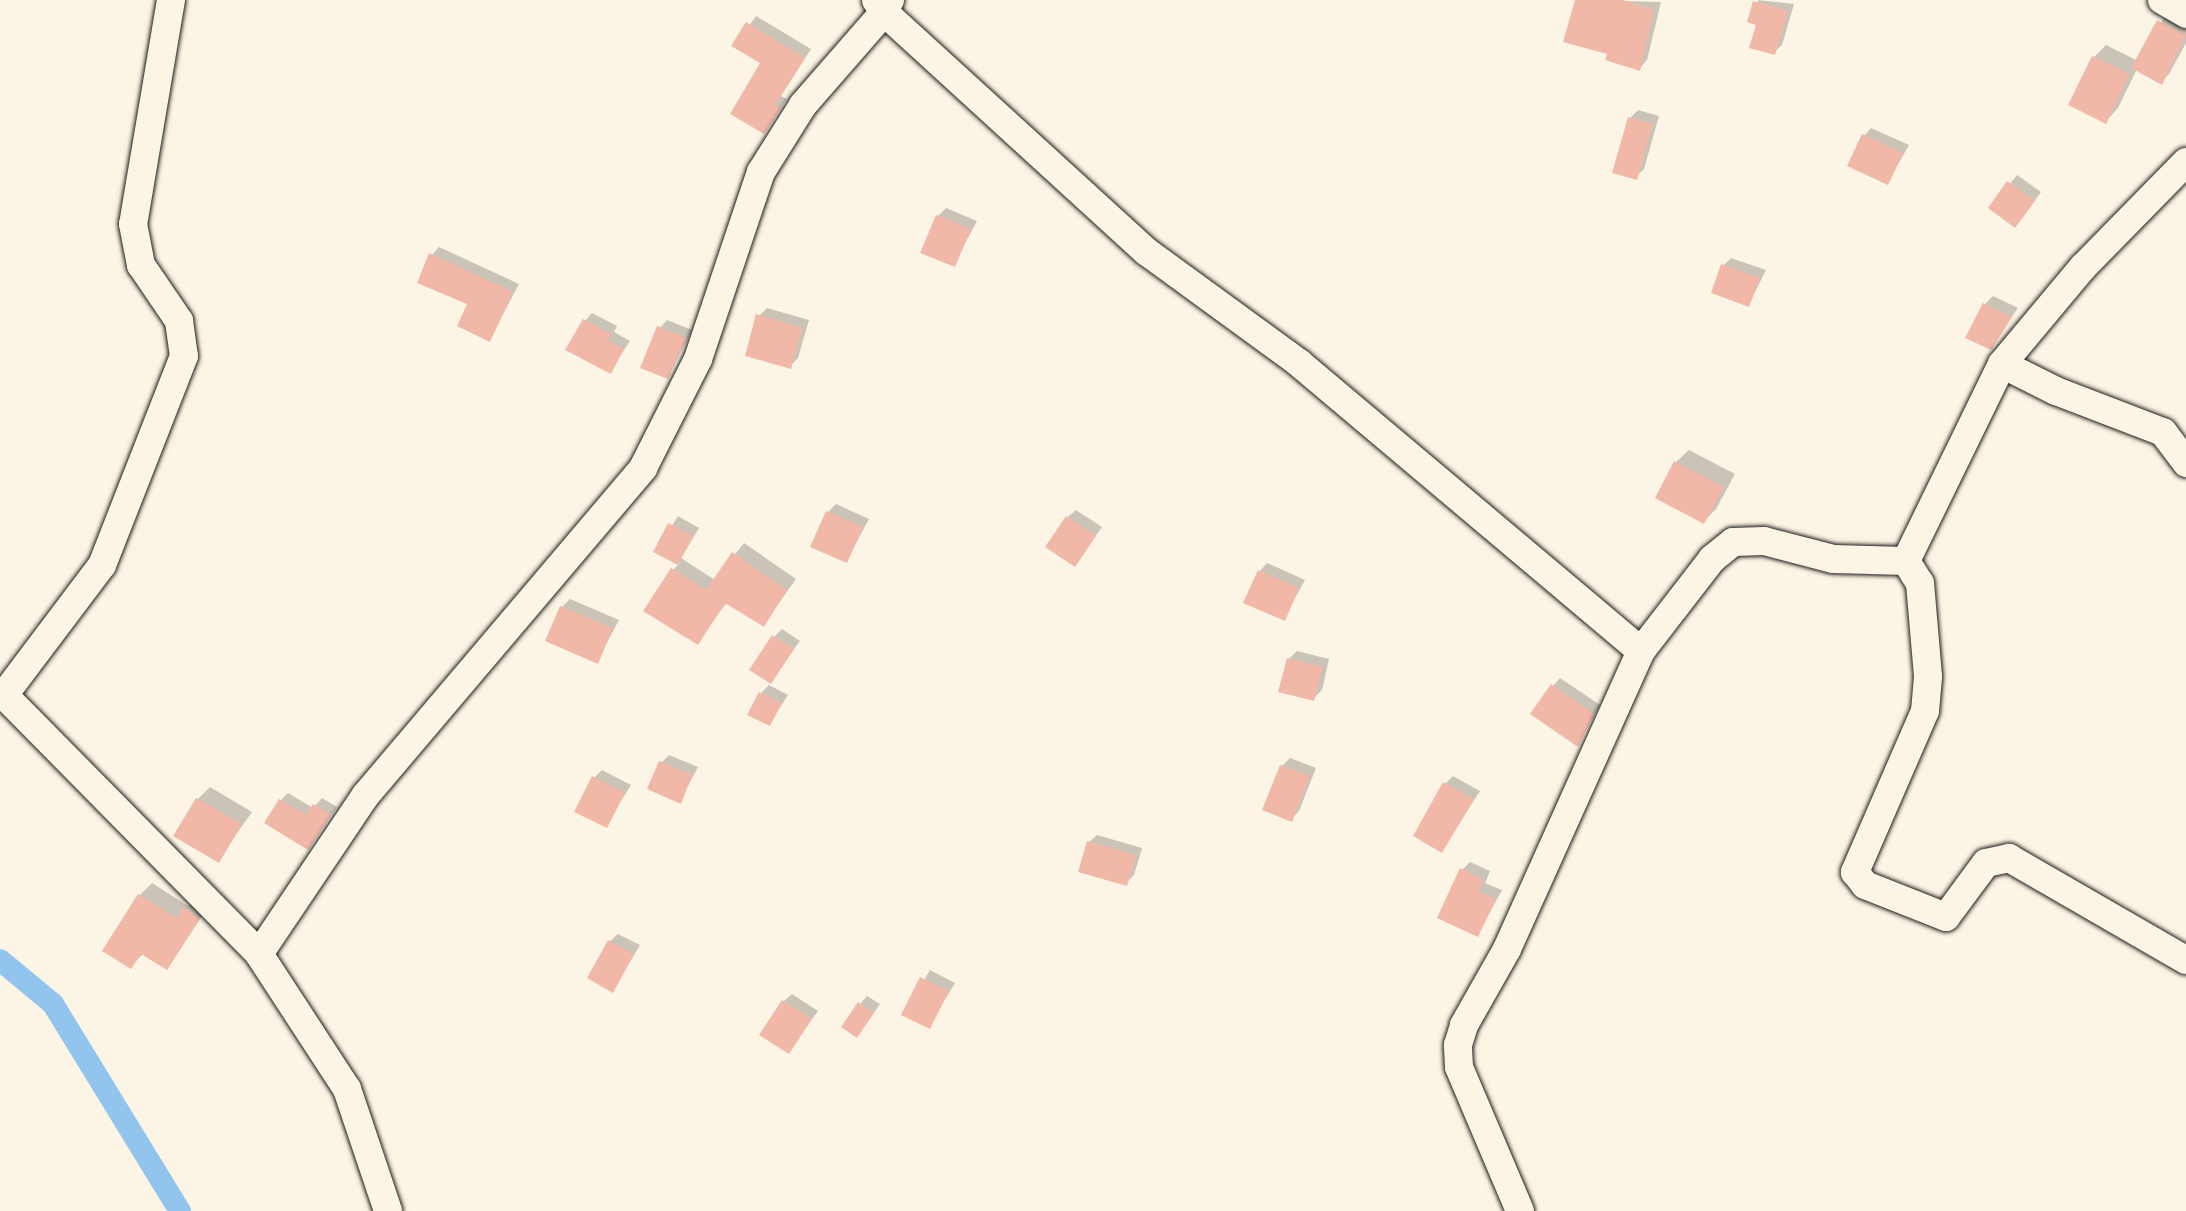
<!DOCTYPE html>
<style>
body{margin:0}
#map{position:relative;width:2186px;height:1211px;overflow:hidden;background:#fcf5e5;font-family:"Balsamiq Sans",sans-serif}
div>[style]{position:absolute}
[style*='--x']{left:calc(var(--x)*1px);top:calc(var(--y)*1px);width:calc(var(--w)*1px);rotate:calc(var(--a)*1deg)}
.shadow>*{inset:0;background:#0003}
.canal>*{height:22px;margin:-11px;padding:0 11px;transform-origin:11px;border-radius:11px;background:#91c5ee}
.building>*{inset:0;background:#f1b8a8}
.roads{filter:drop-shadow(0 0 2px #1c1c1c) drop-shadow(0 0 2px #1c1c1c)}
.minor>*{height:28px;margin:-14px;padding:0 14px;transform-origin:14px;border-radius:14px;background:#fcf5e5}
span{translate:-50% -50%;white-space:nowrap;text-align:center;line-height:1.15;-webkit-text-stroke:10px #fcf5e5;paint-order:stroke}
</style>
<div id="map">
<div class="shadow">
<i style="clip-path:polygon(1580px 0,1661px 2px,1647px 60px,1640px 68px)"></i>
<i style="clip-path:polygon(1758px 0,1794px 4px,1782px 45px,1774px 52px,1759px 23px)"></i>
<i style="clip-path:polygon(2167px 13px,2186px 23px,2186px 43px,2169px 74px,2161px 82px,2137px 69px,2118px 108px,2106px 121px,2094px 57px,2106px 45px,2138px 61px)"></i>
<i style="clip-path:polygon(756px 16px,811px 49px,781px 96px,787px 99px,764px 131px,764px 62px,735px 45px)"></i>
<i style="clip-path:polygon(1638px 110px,1659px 116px,1644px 169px,1636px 177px,1630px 118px)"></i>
<i style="clip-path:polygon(1871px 128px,1909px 145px,1888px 182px,1864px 136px)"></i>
<i style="clip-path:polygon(2017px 175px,2041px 192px,2023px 217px,1991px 208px)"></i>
<i style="clip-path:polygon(946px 208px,977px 221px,954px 264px,938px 216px)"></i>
<i style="clip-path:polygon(439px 247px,519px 284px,490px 339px,471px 302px,432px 255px)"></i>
<i style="clip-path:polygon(1731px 258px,1766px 270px,1749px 304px,1723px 266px)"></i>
<i style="clip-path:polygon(1993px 296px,2018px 308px,1990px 347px,1985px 304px)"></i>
<i style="clip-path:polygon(767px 308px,809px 320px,798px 358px,790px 366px,759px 316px)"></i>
<i style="clip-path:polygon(592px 313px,617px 326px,614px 332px,630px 341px,610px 371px,585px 321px)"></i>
<i style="clip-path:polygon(667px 320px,692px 330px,668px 377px,660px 328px)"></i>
<i style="clip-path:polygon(1689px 450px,1735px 474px,1716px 509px,1704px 521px,1658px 497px,1676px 462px)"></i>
<i style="clip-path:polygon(836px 504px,869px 519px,847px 560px,828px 512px)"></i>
<i style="clip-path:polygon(1076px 510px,1102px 527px,1075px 564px,1068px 517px)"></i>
<i style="clip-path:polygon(678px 516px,699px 528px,681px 558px,715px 580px,744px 543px,796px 579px,764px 624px,728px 601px,697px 642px,673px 570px,680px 563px,656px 551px)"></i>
<i style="clip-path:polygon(1267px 563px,1305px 580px,1284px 618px,1260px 571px)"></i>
<i style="clip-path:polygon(570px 599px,619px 620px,597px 661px,562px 607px)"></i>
<i style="clip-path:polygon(782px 629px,800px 641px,771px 681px,774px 637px)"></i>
<i style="clip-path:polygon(1297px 651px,1329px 659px,1322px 690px,1314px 698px,1289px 659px)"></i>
<i style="clip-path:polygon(1560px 678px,1600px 705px,1578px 744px,1553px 686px)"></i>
<i style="clip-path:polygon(769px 685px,788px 695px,770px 723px,761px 693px)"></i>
<i style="clip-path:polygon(669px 755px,698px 767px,680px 801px,661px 763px)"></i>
<i style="clip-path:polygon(1290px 758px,1316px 768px,1299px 811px,1291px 819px,1282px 766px)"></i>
<i style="clip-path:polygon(602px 770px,631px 785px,606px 825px,594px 778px)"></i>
<i style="clip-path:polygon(1453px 776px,1480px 791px,1442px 850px,1445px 784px)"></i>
<i style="clip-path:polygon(210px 787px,252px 812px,218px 860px,198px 799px)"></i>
<i style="clip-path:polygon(288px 793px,313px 808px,322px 798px,337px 807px,308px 847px,281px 800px)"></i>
<i style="clip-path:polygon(1097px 835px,1142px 848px,1134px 875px,1126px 883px,1089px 842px)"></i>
<i style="clip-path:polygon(1470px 862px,1490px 871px,1485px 883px,1502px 890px,1478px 934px,1462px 870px)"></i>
<i style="clip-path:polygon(152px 883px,188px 906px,198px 896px,210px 905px,166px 967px,144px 953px,131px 966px,140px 895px)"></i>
<i style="clip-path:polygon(618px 934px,640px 945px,613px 990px,610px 941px)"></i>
<i style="clip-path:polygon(930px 970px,955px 983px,929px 1026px,905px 1013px)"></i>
<i style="clip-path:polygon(792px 994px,818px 1011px,789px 1051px,784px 1001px)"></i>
<i style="clip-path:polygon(867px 996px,880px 1004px,864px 1027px,860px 1004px)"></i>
</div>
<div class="canal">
<i style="--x:0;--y:960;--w:69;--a:39.7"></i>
<i style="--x:53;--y:1004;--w:243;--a:58.5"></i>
</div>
<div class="building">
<i style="clip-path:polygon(1575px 0,1623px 0,1654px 10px,1640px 71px,1605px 60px,1607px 54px,1563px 42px)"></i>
<i style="clip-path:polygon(1753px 1px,1788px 11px,1775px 55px,1749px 48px,1756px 25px,1747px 22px)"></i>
<i style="clip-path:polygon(2157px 20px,2186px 35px,2162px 85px,2131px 68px)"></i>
<i style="clip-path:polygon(746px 22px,805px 58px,775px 105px,781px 108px,764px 134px,730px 114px,760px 63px,731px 46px)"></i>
<i style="clip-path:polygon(2092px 56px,2130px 74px,2106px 124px,2068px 105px)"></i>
<i style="clip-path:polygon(1628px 117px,1653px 124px,1637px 180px,1612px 173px)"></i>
<i style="clip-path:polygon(1862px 134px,1903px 153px,1888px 185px,1847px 166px)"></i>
<i style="clip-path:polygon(2007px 181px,2035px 201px,2015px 228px,1988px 208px)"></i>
<i style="clip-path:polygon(936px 215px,971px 229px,955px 267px,920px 253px)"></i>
<i style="clip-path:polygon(429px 253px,513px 292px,490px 342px,457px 326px,467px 304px,417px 283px)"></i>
<i style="clip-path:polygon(1721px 264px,1760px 278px,1749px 307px,1711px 293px)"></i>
<i style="clip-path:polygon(1983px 303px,2012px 317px,1991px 350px,1965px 338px)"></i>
<i style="clip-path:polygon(756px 314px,802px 328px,791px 369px,745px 356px)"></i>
<i style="clip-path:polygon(583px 319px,611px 334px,608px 340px,624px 349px,611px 374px,565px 350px)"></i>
<i style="clip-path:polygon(657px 326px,686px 338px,668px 379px,640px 368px)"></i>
<i style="clip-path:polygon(1674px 461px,1724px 487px,1704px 524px,1655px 498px)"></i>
<i style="clip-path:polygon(826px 511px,863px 527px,847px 563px,810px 547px)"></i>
<i style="clip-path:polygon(1066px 516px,1096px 536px,1075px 567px,1045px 547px)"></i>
<i style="clip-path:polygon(668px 523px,693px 536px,678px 565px,653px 552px)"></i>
<i style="clip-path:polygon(732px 552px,787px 590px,764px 627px,725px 603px,698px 645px,643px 611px,671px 568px,706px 590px)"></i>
<i style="clip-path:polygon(1258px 570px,1299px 588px,1285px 621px,1243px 603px)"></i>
<i style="clip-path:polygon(560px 606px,613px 628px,598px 664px,545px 641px)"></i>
<i style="clip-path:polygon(772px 635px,794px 649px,771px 684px,749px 670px)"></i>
<i style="clip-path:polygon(1287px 658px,1323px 667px,1314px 701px,1278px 692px)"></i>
<i style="clip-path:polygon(1551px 684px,1594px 714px,1578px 747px,1530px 714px)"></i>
<i style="clip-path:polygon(759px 692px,782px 703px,770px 726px,747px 715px)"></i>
<i style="clip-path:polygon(659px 761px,692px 775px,681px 804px,647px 789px)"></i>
<i style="clip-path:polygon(1280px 765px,1310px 776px,1292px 822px,1262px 810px)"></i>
<i style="clip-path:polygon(592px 776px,625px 793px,607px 828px,574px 812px)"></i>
<i style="clip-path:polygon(1443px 782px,1474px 799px,1442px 853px,1413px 836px)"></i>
<i style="clip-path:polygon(196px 798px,242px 824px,219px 863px,173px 836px)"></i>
<i style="clip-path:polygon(279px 799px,306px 815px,313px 804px,331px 815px,308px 850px,264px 823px)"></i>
<i style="clip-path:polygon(1087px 841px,1136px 855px,1127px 886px,1078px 872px)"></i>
<i style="clip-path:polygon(1460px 868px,1484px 880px,1479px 891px,1496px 899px,1478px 937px,1437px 918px)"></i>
<i style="clip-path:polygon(138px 894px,177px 918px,184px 907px,200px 919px,167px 970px,141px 954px,131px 969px,102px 951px)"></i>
<i style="clip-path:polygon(608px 940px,634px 954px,613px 993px,587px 978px)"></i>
<i style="clip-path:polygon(920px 977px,949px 991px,930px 1029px,901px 1015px)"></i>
<i style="clip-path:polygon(782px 1000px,812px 1019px,789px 1054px,759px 1035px)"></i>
<i style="clip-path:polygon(858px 1002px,874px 1013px,857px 1038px,841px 1027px)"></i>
</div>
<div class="roads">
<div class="minor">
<i style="--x:171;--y:0;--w:227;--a:99.6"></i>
<i style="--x:133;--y:224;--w:42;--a:79"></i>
<i style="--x:141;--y:265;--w:68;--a:55.8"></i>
<i style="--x:179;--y:321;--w:35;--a:82"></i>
<i style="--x:184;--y:356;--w:225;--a:111.4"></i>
<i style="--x:102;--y:565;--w:163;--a:127"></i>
<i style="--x:4;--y:695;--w:363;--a:45.4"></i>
<i style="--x:259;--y:954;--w:161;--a:56.9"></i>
<i style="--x:347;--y:1089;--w:129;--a:71.4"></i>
<i style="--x:890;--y:0;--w:13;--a:117"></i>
<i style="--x:884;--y:12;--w:356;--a:42.4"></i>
<i style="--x:1147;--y:252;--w:188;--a:36.1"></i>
<i style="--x:1299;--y:363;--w:447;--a:40.1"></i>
<i style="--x:2162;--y:0;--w:28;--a:30"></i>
<i style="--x:2186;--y:162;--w:147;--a:134.4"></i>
<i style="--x:2083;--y:267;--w:126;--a:129.9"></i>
<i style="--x:2002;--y:364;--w:219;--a:116"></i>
<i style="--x:1906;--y:561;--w:26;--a:58"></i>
<i style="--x:1920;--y:583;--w:94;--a:85.1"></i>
<i style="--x:1928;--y:677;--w:34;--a:95"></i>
<i style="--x:1925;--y:711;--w:176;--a:113.5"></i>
<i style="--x:1855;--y:872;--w:16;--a:52"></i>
<i style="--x:1865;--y:885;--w:87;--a:21.6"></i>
<i style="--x:1946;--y:917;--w:67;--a:-53.5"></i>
<i style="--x:1986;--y:863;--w:24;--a:-12"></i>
<i style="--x:2009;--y:858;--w:204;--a:30"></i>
<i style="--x:2002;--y:364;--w:60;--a:26.6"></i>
<i style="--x:2056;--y:391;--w:115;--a:21"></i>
<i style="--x:2163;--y:432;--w:39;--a:53"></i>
<i style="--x:259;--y:954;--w:192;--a:-56.1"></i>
<i style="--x:366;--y:795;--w:429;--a:-49.7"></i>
<i style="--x:643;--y:468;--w:122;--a:-63.2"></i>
<i style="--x:698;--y:359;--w:197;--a:-71.4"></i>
<i style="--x:761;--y:172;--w:79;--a:-57.9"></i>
<i style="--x:803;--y:105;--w:123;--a:-48.9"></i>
<i style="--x:884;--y:12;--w:14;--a:-124"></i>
<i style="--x:1520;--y:1211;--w:156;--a:-113"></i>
<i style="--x:1459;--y:1067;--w:22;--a:-93"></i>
<i style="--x:1458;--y:1045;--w:21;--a:-73"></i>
<i style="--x:1464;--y:1025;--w:87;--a:-60.5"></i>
<i style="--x:1507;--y:949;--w:327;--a:-65.8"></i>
<i style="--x:1641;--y:651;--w:116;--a:-52.3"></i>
<i style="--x:1712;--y:559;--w:27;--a:-39"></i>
<i style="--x:1733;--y:542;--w:31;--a:-2"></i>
<i style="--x:1764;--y:541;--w:71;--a:14.6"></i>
<i style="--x:1833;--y:559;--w:73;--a:1.6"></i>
</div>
</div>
</div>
